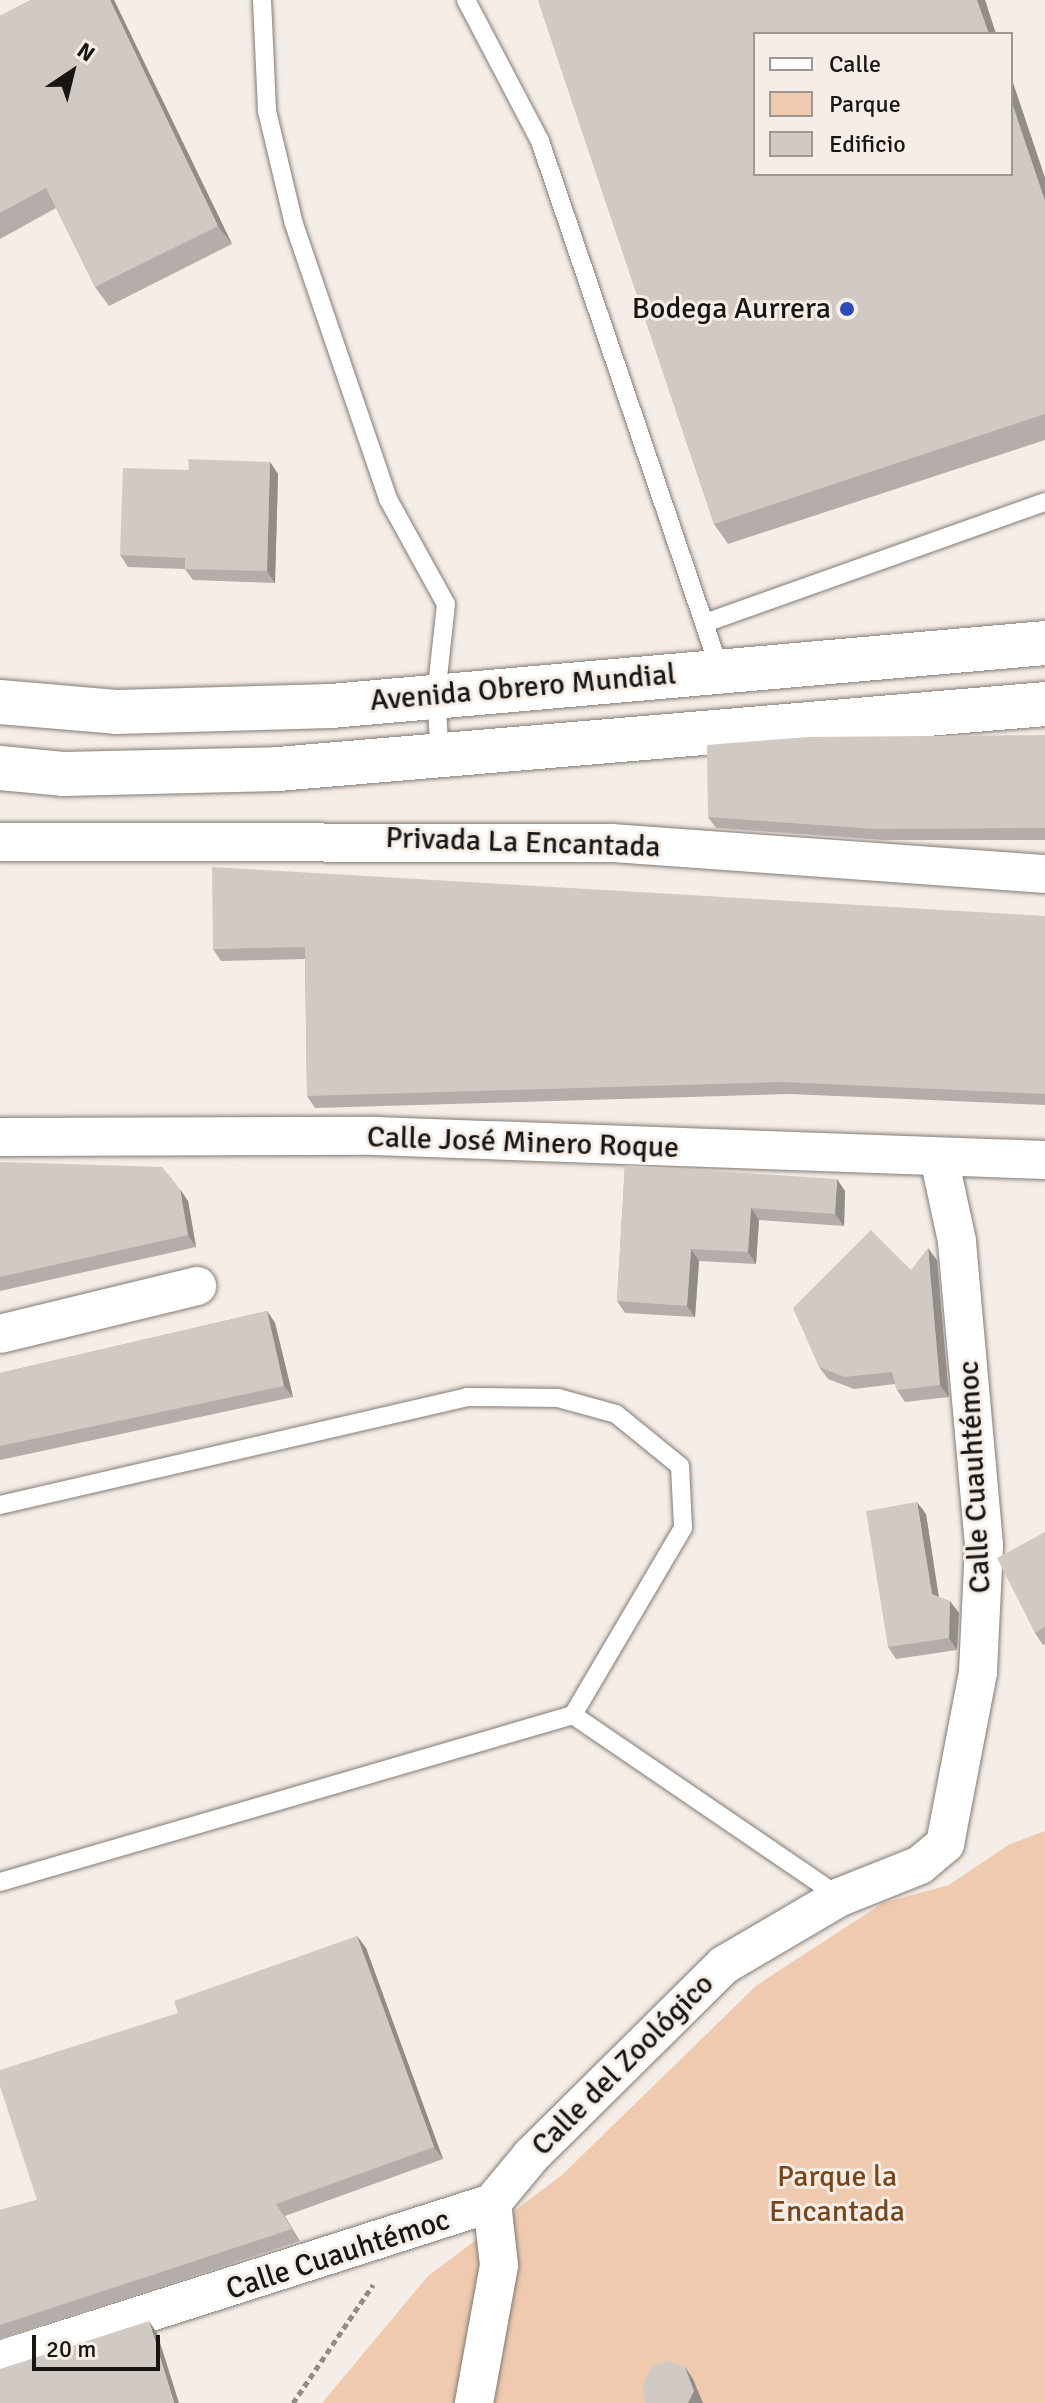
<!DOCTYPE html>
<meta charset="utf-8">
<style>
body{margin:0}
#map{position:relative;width:1045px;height:2403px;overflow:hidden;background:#f5ede7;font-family:Signika,sans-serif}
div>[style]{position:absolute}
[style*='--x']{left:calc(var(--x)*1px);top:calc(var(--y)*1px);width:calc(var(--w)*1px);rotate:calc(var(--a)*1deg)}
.green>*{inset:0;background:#efcaaf}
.path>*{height:5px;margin-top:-2.5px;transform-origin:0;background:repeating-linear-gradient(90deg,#928c88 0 6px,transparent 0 10px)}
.roads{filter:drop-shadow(0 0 2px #827b76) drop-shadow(0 0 2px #827b76)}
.service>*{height:18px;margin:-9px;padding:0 9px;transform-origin:9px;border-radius:9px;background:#fff}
.minor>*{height:38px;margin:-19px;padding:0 19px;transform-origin:19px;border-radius:19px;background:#fff}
.secondary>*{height:44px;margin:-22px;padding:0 22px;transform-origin:22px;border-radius:22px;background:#fff}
.wall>*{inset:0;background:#b4ada9}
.shaded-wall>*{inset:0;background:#928d89}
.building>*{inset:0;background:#d1c9c4}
.dots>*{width:22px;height:22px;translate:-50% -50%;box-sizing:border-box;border:4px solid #f5ede7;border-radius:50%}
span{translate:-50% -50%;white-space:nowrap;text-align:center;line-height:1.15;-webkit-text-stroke:6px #f5ede7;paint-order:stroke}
.poi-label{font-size:30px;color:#181513}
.right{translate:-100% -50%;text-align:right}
.street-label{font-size:30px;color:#181513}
.park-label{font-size:30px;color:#784619}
.legend{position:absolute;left:753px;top:32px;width:260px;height:144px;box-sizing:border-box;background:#f5ede7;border:2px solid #9d9792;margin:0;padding:10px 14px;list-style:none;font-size:24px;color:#181513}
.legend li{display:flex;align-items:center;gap:16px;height:40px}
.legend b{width:40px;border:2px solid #9d9792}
.north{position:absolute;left:32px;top:32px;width:80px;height:80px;-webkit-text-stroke:6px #f5ede7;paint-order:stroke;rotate:35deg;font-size:22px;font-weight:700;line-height:32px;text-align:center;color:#181513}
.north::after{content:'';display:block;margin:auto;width:28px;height:36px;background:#181513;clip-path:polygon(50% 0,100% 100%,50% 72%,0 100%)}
.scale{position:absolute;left:32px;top:2335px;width:128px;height:36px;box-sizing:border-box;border:4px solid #181513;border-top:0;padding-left:10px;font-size:24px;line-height:28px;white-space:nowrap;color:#181513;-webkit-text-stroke:6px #f5ede7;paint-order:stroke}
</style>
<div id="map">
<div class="green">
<i style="clip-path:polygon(1045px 1831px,1045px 2403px,322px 2403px,428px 2276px,562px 2175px,757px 1985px,883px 1903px,949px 1885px,1010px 1844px)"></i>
</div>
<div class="path">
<i style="--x:293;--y:2403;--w:143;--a:-55.9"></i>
</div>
<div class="roads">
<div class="service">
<i style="--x:262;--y:0;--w:111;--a:87.4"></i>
<i style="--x:267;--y:111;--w:116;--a:76.6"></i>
<i style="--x:294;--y:224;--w:291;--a:71.1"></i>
<i style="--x:388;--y:499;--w:120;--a:61.1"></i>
<i style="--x:446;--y:604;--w:93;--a:96.2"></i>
<i style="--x:436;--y:696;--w:59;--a:86.1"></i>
<i style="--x:466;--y:0;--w:159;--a:62.3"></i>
<i style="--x:540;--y:141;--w:559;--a:71.21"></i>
<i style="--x:705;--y:623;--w:361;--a:-19.6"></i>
<i style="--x:0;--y:1505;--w:478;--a:-13"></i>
<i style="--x:466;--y:1397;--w:92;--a:0.6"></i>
<i style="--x:558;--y:1398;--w:60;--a:15.4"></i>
<i style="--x:616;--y:1414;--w:82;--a:39.1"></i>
<i style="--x:680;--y:1466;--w:62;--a:87.2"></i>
<i style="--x:683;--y:1528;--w:217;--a:120.5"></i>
<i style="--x:573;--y:1715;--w:597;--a:163.75"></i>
<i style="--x:573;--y:1715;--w:323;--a:34.3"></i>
</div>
<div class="minor">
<i style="--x:0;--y:842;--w:612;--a:0.09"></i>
<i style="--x:612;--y:843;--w:434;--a:4.1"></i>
<i style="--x:0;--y:1137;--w:375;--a:-0.2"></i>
<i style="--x:375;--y:1136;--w:670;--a:2.05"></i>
<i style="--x:0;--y:1334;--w:203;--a:-13.7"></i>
<i style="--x:0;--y:2360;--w:516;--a:-17.7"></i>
<i style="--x:474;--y:2403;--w:140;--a:-79.7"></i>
<i style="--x:499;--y:2265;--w:62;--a:-96.4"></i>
<i style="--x:492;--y:2203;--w:61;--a:-50.3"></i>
<i style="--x:531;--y:2156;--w:272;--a:-44.7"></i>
<i style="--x:724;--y:1965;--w:134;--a:-30.4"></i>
<i style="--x:840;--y:1897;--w:86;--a:-21.8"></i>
<i style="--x:920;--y:1865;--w:33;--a:-40"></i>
<i style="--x:945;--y:1844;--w:175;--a:-79.1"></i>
<i style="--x:978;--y:1672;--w:127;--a:-87.3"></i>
<i style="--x:984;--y:1545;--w:305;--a:-95.1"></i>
<i style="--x:957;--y:1241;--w:85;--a:-102.2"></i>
</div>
<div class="secondary">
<i style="--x:0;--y:702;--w:116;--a:4.9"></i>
<i style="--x:116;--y:712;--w:215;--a:-1.6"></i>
<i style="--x:331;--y:706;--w:717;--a:-5.04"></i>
<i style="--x:0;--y:768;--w:63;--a:5.4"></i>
<i style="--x:63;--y:774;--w:215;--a:-1.3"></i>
<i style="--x:278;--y:769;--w:770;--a:-4.84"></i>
</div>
</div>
<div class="wall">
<i style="clip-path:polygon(31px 0,114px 0,232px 244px,109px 306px,95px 287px,56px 208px,0 239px,0 16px)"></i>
<i style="clip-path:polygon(538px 0,985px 0,996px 34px,755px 34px,755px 174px,1011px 174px,1011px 77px,1045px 178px,1045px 440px,728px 544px,714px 524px)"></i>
<i style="clip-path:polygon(270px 462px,278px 474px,275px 583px,193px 580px,185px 569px,128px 567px,120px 555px,189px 470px)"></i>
<i style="clip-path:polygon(1045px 735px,1045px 840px,883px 840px,716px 828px,708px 817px)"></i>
<i style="clip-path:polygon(1045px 916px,1045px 1105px,790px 1094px,315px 1108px,307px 1096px,305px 959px,221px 961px,213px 949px)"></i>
<i style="clip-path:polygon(0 1162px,188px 1201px,196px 1247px,0 1291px)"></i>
<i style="clip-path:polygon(625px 1165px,845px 1191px,844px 1226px,759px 1220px,756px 1264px,699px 1261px,695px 1317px,625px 1313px,617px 1301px)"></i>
<i style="clip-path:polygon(937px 1260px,949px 1397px,905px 1402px,897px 1390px,895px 1384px,854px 1389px,828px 1379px,819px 1367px,911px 1270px)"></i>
<i style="clip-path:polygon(267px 1311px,275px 1323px,293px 1397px,0 1460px,0 1373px)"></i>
<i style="clip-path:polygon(926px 1514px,939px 1597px,959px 1613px,957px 1650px,896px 1659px,888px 1647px)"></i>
<i style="clip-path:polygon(1045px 1532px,1045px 1644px,1043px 1645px,1035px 1633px)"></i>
<i style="clip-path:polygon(357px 1936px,366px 1948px,443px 2159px,285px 2216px,300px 2241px,0 2340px,0 2210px,37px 2200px,178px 2013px)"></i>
</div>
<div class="shaded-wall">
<i style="clip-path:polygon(110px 0,114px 0,232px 244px,218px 226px)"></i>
<i style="clip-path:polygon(977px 0,985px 0,996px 34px,989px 34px)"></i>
<i style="clip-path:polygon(1011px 77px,1045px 178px,1045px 201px,1011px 100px)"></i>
<i style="clip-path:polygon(270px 462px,278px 474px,275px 583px,267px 571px)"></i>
<i style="clip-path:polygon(837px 1179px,845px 1191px,844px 1226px,835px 1214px)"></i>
<i style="clip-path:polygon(180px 1189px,188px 1201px,196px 1247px,188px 1235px)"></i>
<i style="clip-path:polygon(751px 1208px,759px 1220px,756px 1264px,748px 1252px)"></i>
<i style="clip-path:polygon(928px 1248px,937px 1260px,949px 1397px,940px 1385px)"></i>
<i style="clip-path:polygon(691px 1249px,699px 1261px,695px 1317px,687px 1306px)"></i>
<i style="clip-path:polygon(267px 1311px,275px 1323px,293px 1397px,284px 1386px)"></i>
<i style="clip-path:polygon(917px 1502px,926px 1514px,940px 1606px,932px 1594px)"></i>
<i style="clip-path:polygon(950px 1601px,959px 1613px,957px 1650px,949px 1638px)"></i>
<i style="clip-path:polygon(357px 1936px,366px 1948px,443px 2159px,434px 2147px)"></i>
<i style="clip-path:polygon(149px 2321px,157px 2333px,179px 2403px,174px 2403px)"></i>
<i style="clip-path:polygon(685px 2367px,693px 2379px,703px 2403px,688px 2403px)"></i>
</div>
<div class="building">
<i style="clip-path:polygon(31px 0,110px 0,218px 226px,95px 287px,46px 188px,0 213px,0 16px)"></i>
<i style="clip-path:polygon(538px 0,977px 0,989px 34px,755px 34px,755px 174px,1011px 174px,1011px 100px,1045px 201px,1045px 414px,714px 524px)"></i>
<i style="clip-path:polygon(188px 459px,270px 462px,267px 571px,185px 569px,185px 558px,120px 555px,123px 468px,189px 470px)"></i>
<i style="clip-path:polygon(1045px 735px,1045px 828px,875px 829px,708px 817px,707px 745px,807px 737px)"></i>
<i style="clip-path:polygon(212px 867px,1045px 916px,1045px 1094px,782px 1082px,307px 1096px,305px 947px,213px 949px)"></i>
<i style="clip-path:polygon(0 1162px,162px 1167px,180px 1189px,188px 1235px,0 1277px)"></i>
<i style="clip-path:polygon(625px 1165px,837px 1179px,835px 1214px,751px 1208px,748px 1252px,691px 1249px,687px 1306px,617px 1301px)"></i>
<i style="clip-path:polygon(871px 1230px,911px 1270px,928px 1248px,940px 1385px,897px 1390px,892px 1372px,845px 1377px,819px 1367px,793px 1308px)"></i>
<i style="clip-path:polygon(267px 1311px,284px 1386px,0 1446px,0 1373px)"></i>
<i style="clip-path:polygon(917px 1502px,932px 1594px,950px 1601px,949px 1638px,888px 1647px,866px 1511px)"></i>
<i style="clip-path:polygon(1045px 1532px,1045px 1627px,1035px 1633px,997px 1558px)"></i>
<i style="clip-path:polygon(357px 1936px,434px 2147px,276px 2204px,292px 2229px,0 2325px,0 2210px,37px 2200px,0 2086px,0 2070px,178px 2013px,174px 2001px)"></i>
<i style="clip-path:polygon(149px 2321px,174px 2403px,0 2403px,0 2369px)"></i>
<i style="clip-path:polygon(668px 2361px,685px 2367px,694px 2391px,688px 2403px,645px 2403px,642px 2387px,652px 2366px)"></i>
</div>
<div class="dots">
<i style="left:847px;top:309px;background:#2f4abb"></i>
</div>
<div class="poi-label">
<span class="right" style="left:831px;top:309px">Bodega Aurrera</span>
</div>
<div class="street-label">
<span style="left:523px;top:688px;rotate:-5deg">Avenida Obrero Mundial</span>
<span style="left:523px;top:843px;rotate:2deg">Privada La Encantada</span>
<span style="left:523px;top:1143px;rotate:2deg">Calle José Minero Roque</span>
<span style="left:975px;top:1477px;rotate:-93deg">Calle Cuauhtémoc</span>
<span style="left:623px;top:2065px;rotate:-45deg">Calle del Zoológico</span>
<span style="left:338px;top:2255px;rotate:-18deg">Calle Cuauhtémoc</span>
</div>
<div class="park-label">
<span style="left:837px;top:2194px">Parque la<br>Encantada</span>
</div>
<ul class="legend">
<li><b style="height:10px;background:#fff"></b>Calle</li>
<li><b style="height:22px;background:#efcaaf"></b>Parque</li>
<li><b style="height:22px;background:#d1c9c4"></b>Edificio</li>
</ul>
<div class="north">N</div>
<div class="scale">20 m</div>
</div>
